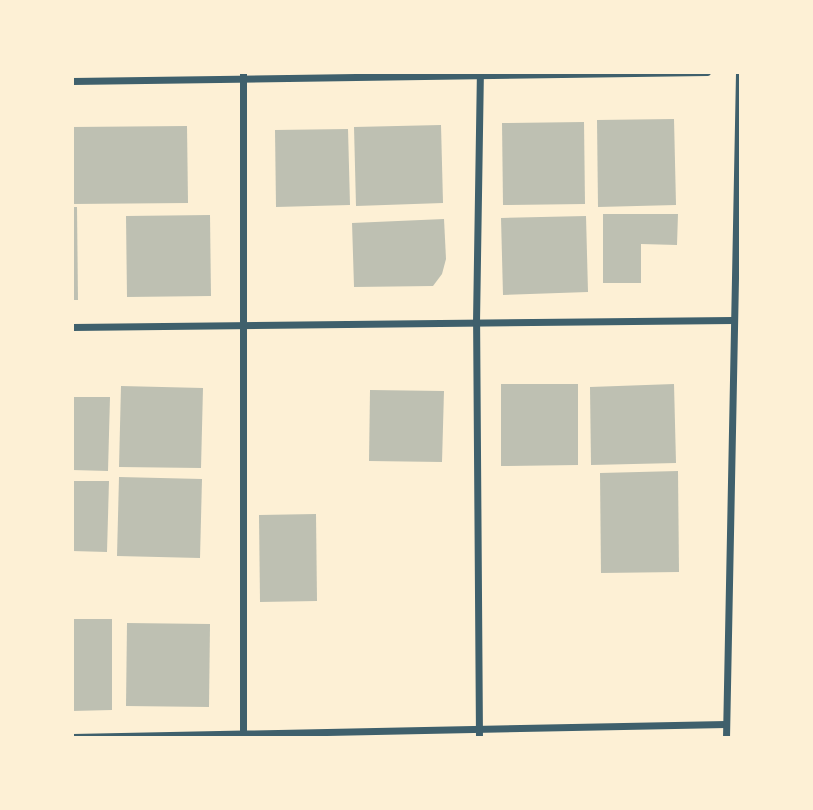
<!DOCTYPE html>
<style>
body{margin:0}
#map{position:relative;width:813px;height:810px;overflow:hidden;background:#fdf0d5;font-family:"Open Sans",sans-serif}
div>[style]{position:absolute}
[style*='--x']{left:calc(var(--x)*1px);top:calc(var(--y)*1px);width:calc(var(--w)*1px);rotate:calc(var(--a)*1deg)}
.building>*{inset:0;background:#bec0b2}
.minor>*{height:7px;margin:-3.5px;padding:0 3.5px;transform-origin:3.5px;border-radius:3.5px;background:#3f606c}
span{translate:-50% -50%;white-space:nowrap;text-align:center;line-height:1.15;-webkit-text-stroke:7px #fdf0d5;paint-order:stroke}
.frame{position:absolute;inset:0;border:74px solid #fdf0d5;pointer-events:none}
</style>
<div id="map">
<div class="building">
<i style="clip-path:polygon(674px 119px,676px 205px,598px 207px,597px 120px)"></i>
<i style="clip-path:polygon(584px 122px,585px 204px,503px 205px,502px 123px)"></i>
<i style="clip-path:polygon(441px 125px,443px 203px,356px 206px,354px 127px)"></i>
<i style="clip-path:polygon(187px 126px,188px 203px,72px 204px,72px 127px)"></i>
<i style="clip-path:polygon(348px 129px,350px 205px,276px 207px,275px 130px)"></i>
<i style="clip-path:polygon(72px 207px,77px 207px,78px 300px,72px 300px)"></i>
<i style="clip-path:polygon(603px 214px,678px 214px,677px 245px,641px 244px,641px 283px,603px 283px)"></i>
<i style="clip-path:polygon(210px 215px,211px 296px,127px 297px,126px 216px)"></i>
<i style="clip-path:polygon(586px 216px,588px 292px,503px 295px,501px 218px)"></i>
<i style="clip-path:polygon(444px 219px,446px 259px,442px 274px,433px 286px,354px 287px,352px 223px)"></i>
<i style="clip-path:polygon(501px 384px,578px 384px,578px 465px,501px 466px)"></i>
<i style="clip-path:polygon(674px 384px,676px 463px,591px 465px,590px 387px)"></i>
<i style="clip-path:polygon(121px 386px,203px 388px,201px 468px,119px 467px)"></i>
<i style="clip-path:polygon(370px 390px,444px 391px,442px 462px,369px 461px)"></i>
<i style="clip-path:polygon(72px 397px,110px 397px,108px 471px,72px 470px)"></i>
<i style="clip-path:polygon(678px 471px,679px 572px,601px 573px,600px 473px)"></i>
<i style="clip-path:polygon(119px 477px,202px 479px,200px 558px,117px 556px)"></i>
<i style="clip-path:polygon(72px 481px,109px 481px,107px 552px,72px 551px)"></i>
<i style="clip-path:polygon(316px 514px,317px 601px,260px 602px,259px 515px)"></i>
<i style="clip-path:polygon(72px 619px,112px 619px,112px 710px,72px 711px)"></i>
<i style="clip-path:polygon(127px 623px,210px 624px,209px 707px,126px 706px)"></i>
</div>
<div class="minor">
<i style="--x:72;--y:81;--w:635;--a:-0.81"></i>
<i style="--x:72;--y:327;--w:661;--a:-0.61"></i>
<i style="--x:72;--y:737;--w:654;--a:-1.14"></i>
<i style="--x:243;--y:738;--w:666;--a:-90"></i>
<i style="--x:479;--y:738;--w:416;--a:-90.4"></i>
<i style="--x:476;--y:322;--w:250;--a:-89.1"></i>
<i style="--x:726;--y:738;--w:666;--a:-88.88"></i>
</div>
<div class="frame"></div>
</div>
